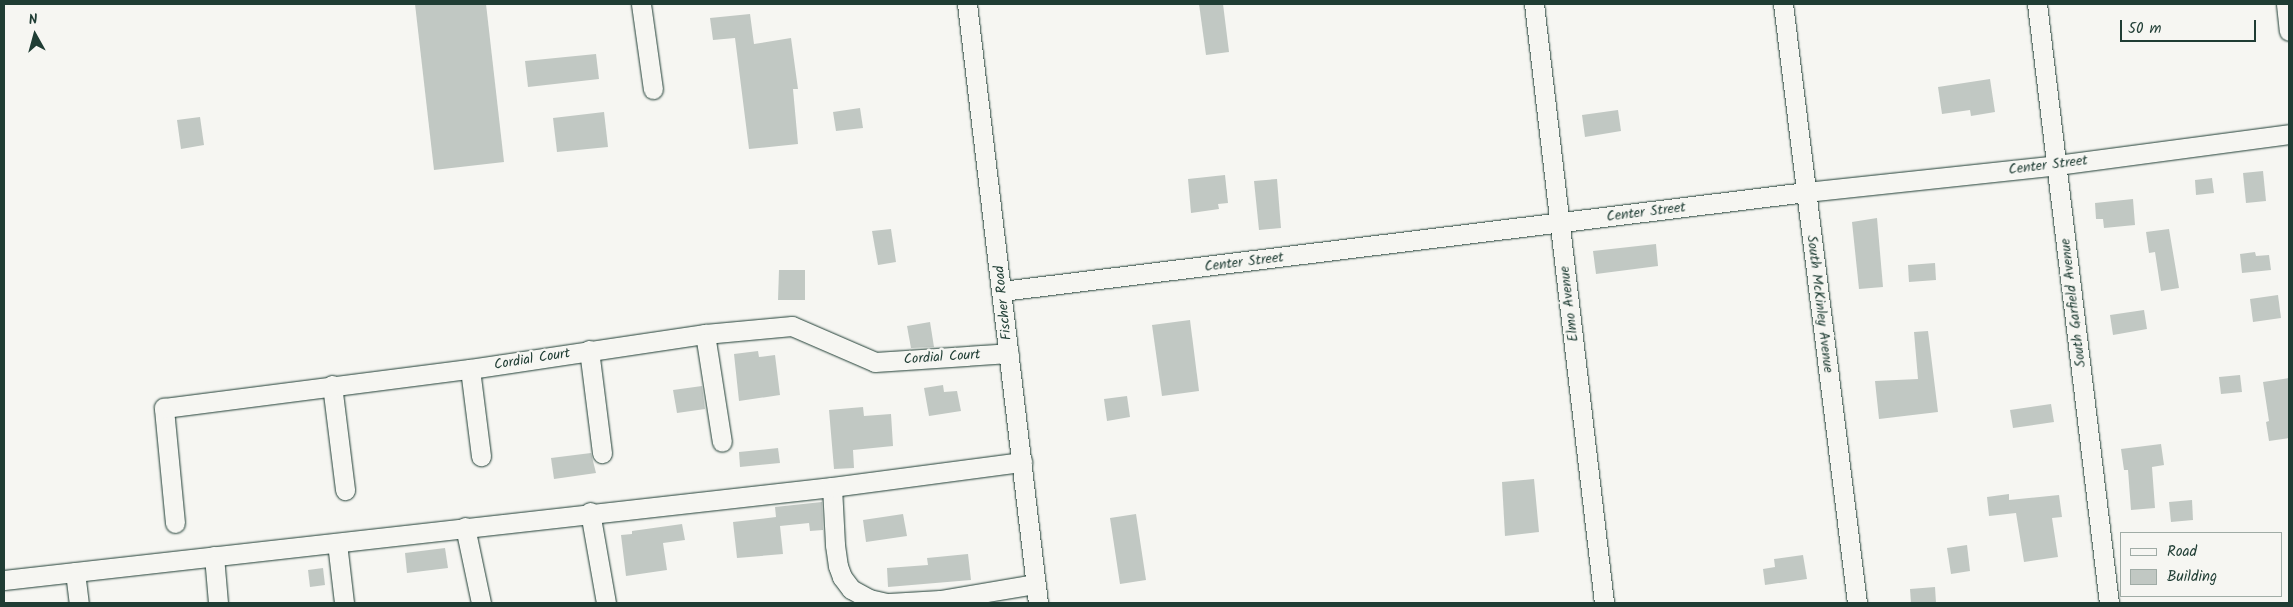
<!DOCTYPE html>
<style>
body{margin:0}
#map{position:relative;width:2293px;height:607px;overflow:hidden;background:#f6f6f2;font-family:Kalam,sans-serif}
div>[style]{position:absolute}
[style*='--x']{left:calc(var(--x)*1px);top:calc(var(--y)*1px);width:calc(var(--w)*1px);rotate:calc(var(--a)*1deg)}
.building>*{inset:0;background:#c1c8c3}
.roads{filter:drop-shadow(0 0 1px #1f3d34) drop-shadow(0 0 1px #1f3d34)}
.minor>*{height:19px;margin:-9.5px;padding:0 9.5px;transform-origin:9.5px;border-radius:9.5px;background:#f6f6f2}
span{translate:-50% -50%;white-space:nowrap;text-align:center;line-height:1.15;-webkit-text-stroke:4.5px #f6f6f2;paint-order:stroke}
.street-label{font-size:14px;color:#1f3d34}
.frame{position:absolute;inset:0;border:5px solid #1f3d34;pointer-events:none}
.legend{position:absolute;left:2120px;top:532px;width:162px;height:65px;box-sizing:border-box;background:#f6f6f2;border:1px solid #a0aca6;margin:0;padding:6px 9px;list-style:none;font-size:15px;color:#1f3d34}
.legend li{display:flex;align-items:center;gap:10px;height:25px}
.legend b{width:25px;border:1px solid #a0aca6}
.north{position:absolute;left:10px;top:10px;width:50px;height:50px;-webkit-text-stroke:4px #f6f6f2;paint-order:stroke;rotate:353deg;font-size:14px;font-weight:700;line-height:20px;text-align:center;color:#1f3d34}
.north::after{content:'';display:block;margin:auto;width:18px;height:22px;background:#1f3d34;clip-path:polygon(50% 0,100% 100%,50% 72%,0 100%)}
.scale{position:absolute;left:2120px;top:20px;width:136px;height:22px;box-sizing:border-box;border:2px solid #1f3d34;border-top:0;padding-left:6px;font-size:15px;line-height:18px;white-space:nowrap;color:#1f3d34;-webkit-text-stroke:4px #f6f6f2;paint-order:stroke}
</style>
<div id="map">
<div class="building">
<i style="clip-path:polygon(415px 4px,486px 4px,504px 162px,434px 170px)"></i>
<i style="clip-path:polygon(1199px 4px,1223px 4px,1229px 52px,1206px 55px)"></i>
<i style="clip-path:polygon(750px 14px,754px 44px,791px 38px,798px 89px,793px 89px,798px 144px,749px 149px,735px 38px,713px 40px,710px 18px)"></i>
<i style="clip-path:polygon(596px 54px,599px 79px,528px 87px,525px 61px)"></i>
<i style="clip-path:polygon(1990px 79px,1995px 112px,1971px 116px,1970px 110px,1942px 114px,1938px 87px)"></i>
<i style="clip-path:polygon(860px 108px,863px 128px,836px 131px,833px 112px)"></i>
<i style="clip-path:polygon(1618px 110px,1621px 131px,1585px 137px,1582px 115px)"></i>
<i style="clip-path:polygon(604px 112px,608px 147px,557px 152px,553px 118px)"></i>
<i style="clip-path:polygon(200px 117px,204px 145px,181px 149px,177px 120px)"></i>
<i style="clip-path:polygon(2263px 171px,2266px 201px,2246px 203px,2243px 173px)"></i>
<i style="clip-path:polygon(1225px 175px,1228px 203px,1218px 204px,1219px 209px,1191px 213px,1188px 179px)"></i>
<i style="clip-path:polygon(2212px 178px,2214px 193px,2196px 195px,2195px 180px)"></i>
<i style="clip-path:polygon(1277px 179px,1281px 228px,1259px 230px,1254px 181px)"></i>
<i style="clip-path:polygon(2133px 199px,2135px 225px,2104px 228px,2103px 219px,2096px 219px,2095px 203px)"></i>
<i style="clip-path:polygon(1877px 218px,1883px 287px,1859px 289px,1852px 222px)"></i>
<i style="clip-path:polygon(891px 229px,896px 262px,878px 265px,872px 231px)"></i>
<i style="clip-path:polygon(2169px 229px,2179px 288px,2161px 291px,2155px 252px,2149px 253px,2146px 232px)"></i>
<i style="clip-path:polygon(1656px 244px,1658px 266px,1596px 274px,1593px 251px)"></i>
<i style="clip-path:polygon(2255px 252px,2256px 256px,2269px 255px,2271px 270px,2242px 273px,2240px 254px)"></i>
<i style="clip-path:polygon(1935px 263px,1936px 280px,1909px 282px,1908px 265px)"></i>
<i style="clip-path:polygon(779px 270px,805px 270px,805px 300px,778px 300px)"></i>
<i style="clip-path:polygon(2278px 295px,2281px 318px,2253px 322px,2250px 299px)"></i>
<i style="clip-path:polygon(2144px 310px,2147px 329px,2113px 335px,2110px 315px)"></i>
<i style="clip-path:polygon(1190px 320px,1199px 391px,1162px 396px,1152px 325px)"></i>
<i style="clip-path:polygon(930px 322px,934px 347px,911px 348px,907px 326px)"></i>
<i style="clip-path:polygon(1928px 331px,1938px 412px,1879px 419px,1875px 381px,1918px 379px,1914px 332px)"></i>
<i style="clip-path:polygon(758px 351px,759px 357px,775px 355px,780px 395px,739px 401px,734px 354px)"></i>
<i style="clip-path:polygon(2240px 375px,2242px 392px,2221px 394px,2219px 377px)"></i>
<i style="clip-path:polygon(2289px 378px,2289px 438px,2269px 441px,2266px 422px,2269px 421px,2263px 382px)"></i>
<i style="clip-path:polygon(943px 385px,944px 392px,957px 391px,961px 411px,929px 416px,924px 388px)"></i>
<i style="clip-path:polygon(702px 386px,705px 409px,677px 413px,673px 390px)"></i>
<i style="clip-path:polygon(1127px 396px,1130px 417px,1107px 421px,1104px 399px)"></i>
<i style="clip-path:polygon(2051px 404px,2054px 422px,2013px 428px,2010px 410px)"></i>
<i style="clip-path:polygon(863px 407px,864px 416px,891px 414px,893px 446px,853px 450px,854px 468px,834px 469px,829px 410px)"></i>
<i style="clip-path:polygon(2161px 444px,2164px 465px,2152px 467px,2155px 508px,2131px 510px,2128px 470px,2124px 470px,2121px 449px)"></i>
<i style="clip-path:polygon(778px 448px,780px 463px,740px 467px,739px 452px)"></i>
<i style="clip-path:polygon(591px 453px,596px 473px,554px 479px,551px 458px)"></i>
<i style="clip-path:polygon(1534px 479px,1539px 532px,1505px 536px,1502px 482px)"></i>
<i style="clip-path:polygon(2009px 494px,2009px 500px,2059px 495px,2062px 517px,2052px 518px,2058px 557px,2024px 562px,2016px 513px,1989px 516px,1987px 497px)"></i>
<i style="clip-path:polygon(2192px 500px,2193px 520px,2171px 522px,2169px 502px)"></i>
<i style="clip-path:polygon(822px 502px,823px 530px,810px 531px,809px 523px,780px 526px,783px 554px,737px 558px,733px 522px,776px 517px,775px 507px)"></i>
<i style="clip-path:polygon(903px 514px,907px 536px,866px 542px,863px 520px)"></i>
<i style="clip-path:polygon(1136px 514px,1146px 580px,1120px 584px,1110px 518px)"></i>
<i style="clip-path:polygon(682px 524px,685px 540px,663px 543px,667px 570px,626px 576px,621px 535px,632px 534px,632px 531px)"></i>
<i style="clip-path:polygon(1967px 545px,1970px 571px,1951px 574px,1947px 548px)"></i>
<i style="clip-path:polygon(445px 548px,448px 568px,407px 573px,405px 553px)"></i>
<i style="clip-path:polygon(968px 554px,971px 580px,888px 587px,887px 568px,928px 565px,927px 558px)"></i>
<i style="clip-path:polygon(1803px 555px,1807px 579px,1765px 585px,1763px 569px,1775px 567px,1774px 559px)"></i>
<i style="clip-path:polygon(323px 568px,325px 585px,310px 587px,308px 570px)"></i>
<i style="clip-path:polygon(1935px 587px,1936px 603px,1911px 603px,1910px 589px)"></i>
</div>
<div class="roads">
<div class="minor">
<i style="--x:641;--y:4;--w:86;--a:82"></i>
<i style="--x:967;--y:4;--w:603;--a:83.24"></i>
<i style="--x:1534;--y:4;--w:603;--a:83.33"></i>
<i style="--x:1783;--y:4;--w:604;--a:82.96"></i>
<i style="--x:2037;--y:4;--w:603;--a:83.15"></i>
<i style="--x:2286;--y:4;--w:27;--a:84"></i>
<i style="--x:1002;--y:291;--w:810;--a:-7.02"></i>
<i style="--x:1806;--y:192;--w:252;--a:-6.1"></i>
<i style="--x:2057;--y:165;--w:234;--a:-7.6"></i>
<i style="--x:705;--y:334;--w:109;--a:81.1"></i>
<i style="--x:589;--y:350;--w:104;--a:82.8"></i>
<i style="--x:470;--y:369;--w:88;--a:82.8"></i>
<i style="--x:332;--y:385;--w:106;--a:82.9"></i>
<i style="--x:832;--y:487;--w:58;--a:87"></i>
<i style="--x:835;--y:545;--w:21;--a:82"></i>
<i style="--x:838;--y:566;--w:12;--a:70"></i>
<i style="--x:842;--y:577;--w:15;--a:53"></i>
<i style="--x:851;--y:589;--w:21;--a:29"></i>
<i style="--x:869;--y:599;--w:18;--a:13"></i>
<i style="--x:590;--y:512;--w:92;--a:80"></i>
<i style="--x:175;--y:523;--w:116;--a:-95.5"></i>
<i style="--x:164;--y:408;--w:308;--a:-7.3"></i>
<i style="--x:470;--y:369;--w:238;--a:-8.5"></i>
<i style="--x:705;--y:334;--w:87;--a:-5.3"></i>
<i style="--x:792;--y:326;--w:90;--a:23.4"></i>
<i style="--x:875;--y:362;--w:134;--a:-3.8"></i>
<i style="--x:465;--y:527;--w:78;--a:78.1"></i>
<i style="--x:337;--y:543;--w:60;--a:83.3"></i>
<i style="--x:214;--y:556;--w:47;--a:85.1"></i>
<i style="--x:75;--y:572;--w:31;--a:83"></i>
<i style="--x:4;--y:580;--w:833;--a:-6.41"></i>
<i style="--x:832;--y:487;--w:192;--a:-7.5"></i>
<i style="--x:889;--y:603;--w:51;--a:-3.4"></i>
<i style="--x:940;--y:600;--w:97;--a:-9.5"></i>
</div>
</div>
<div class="street-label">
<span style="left:2048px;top:165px;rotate:-7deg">Center Street</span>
<span style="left:1646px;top:212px;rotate:-7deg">Center Street</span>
<span style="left:1244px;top:262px;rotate:-7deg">Center Street</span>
<span style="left:1003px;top:303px;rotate:-96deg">Fischer Road</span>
<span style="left:2073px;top:303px;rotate:-97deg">South Garfield Avenue</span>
<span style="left:1569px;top:304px;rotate:-97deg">Elmo Avenue</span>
<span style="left:1820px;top:304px;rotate:83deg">South McKinley Avenue</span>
<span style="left:942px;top:357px;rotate:-4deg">Cordial Court</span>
<span style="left:532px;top:359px;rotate:-9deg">Cordial Court</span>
</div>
<div class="frame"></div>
<ul class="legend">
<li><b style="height:6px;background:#f6f6f2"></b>Road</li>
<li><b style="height:14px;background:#c1c8c3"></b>Building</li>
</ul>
<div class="north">N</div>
<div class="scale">50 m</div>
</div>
